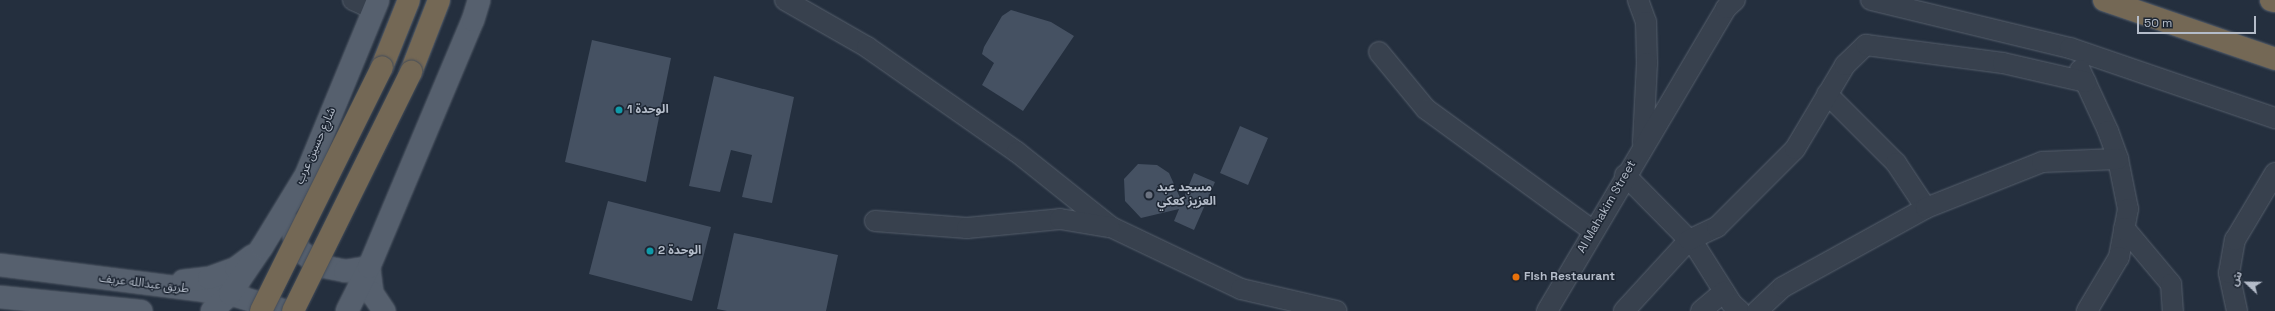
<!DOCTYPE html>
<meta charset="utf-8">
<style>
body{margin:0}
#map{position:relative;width:2275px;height:311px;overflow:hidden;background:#242f3e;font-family:"Space Grotesk","Noto Sans Arabic",sans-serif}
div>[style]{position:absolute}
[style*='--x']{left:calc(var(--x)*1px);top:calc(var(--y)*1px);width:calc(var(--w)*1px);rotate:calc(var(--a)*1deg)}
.building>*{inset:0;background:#455162}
.roads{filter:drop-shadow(0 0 1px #565f6c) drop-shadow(0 0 1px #565f6c)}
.minor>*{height:20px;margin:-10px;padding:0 10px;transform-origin:10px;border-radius:10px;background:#38414e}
.major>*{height:22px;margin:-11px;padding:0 11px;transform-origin:11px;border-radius:11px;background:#56606e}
.highway>*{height:22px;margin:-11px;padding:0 11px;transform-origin:11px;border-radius:11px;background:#746855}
.bridges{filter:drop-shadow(0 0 1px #434c59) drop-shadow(0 0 1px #434c59)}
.highway-bridge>*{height:22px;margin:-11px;padding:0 11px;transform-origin:11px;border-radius:11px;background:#746855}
.dots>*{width:11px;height:11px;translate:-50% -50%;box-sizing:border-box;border:2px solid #1d2633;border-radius:50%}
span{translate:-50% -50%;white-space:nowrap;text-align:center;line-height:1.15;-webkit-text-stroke:3px #1d2633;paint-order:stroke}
.poi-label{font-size:12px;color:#b4bcc9;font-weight:700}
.left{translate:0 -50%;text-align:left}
.street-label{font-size:12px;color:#b4bcc9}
.north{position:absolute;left:2227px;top:263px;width:40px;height:40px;-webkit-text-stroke:3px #1d2633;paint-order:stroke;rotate:292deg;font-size:11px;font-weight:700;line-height:16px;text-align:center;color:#b4bcc9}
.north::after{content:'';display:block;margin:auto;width:14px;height:18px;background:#b4bcc9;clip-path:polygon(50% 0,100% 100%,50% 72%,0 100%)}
.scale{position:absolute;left:2137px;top:16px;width:119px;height:18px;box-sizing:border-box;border:2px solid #b4bcc9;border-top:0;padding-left:5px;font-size:12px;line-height:14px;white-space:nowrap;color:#b4bcc9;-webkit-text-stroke:3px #1d2633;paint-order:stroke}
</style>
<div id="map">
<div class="building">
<i style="clip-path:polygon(1011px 10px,1051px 22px,1074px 36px,1023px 111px,982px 85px,994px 63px,982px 54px,984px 47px,1002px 16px)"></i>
<i style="clip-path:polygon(592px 40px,671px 58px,646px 182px,565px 162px)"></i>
<i style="clip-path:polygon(714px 76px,794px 97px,772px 203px,742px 197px,752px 155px,731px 150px,720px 192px,689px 186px)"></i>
<i style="clip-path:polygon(1240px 126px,1268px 138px,1248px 185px,1220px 173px)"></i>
<i style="clip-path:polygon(1138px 164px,1157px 165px,1169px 173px,1182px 202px,1194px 173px,1215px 182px,1194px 230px,1174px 221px,1179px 209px,1141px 218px,1125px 201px,1124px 179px)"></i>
<i style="clip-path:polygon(608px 201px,711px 227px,692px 301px,589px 274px)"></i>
<i style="clip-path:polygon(734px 233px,838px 255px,826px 311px,727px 311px,717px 309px)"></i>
</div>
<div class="roads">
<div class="minor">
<i style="--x:353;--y:0;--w:24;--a:24"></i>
<i style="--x:785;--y:0;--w:95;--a:29.8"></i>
<i style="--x:867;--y:47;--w:183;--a:35"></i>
<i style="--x:1017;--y:152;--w:120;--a:38.6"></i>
<i style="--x:1111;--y:227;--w:144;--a:25.5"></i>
<i style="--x:1241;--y:289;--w:98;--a:13"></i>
<i style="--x:1638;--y:0;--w:23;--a:70"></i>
<i style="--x:1646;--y:22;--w:41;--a:88.6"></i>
<i style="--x:1647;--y:63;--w:80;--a:92.9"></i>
<i style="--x:1871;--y:0;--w:205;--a:13.6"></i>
<i style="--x:2070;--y:48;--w:217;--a:18.9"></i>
<i style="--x:1379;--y:52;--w:74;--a:50.5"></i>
<i style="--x:1426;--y:109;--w:207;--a:36.1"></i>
<i style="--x:2080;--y:70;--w:67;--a:65.3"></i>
<i style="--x:2108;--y:131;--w:30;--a:70"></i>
<i style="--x:2118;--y:159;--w:51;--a:78.7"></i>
<i style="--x:2128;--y:209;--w:49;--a:100.6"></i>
<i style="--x:2119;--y:257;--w:63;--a:120.7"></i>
<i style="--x:1827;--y:94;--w:98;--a:45"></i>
<i style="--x:1896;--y:163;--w:54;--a:56.3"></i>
<i style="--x:1625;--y:175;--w:101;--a:45.4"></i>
<i style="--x:1696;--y:247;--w:67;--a:57.7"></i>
<i style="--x:1732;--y:304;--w:11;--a:41"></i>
<i style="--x:875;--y:221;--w:92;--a:4.4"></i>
<i style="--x:967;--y:228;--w:93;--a:-5.5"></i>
<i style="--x:1060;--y:219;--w:50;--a:9.3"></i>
<i style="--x:2124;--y:228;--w:73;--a:50"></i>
<i style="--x:2171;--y:284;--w:27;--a:86"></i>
<i style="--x:1547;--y:311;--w:352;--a:-59.4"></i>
<i style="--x:1726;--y:8;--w:12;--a:-42"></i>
<i style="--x:1624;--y:311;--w:96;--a:-47.5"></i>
<i style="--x:1689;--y:240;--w:31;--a:-25"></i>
<i style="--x:1717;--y:227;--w:110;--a:-45"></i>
<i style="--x:1795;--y:149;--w:98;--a:-59.2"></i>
<i style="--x:1845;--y:65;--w:29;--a:-44"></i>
<i style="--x:1866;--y:45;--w:138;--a:7.5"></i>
<i style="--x:2003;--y:63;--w:85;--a:12.9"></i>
<i style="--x:1701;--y:311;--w:30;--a:-40"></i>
<i style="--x:1757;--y:311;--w:35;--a:-43"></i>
<i style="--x:1783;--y:287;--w:163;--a:-28.9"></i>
<i style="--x:1926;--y:208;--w:125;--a:-21.6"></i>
<i style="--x:2042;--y:162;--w:76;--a:-2.3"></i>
<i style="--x:2237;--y:311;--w:39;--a:-102"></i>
<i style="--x:2229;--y:273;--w:34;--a:-80"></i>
<i style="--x:2235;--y:240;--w:78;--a:-59.2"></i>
</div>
<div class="major">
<i style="--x:295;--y:226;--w:10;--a:96"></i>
<i style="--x:294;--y:236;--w:15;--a:70"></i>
<i style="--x:299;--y:250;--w:26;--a:37"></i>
<i style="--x:320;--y:266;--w:25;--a:11"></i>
<i style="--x:345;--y:271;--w:24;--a:-9"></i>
<i style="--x:0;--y:265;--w:232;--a:7.2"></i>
<i style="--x:230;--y:294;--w:59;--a:16.9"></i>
<i style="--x:369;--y:267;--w:26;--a:83"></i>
<i style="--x:372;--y:293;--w:22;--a:56"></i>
<i style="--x:183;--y:281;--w:26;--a:-7"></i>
<i style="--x:209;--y:278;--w:29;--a:-20"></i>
<i style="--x:236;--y:268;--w:20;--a:-37"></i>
<i style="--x:0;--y:297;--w:142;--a:5.7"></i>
<i style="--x:212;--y:311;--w:25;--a:-43"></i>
<i style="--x:230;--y:294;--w:57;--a:-55.8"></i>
<i style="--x:262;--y:247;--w:84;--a:-58.6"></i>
<i style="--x:306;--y:175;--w:189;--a:-67.6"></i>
<i style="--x:347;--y:311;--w:49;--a:-63.4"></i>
<i style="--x:369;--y:267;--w:268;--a:-67.2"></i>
<i style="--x:473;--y:20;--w:21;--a:-73"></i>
</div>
<div class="highway">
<i style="--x:2104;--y:0;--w:181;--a:19"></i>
<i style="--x:2271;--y:0;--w:4;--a:14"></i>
<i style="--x:382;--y:67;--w:72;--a:-68.1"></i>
<i style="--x:411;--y:72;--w:77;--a:-68.7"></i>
</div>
</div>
<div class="bridges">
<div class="highway-bridge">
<i style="--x:261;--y:311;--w:272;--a:-63.6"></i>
<i style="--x:293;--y:311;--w:267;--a:-63.7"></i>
</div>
</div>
<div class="dots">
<i style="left:619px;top:110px;background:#0f9aa8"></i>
<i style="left:1149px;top:195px;background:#6b7280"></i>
<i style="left:650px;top:251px;background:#0f9aa8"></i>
<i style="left:1516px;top:277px;background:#e8710a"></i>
</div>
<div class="poi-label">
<span class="left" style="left:627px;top:110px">الوحدة 1</span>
<span class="left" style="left:1157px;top:195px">مسجد عبد<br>العزيز كعكي</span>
<span class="left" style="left:658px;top:251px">الوحدة 2</span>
<span class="left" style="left:1524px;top:277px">Fish Restaurant</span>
</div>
<div class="street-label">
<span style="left:316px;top:146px;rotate:-66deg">شارع حسين عرب</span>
<span style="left:1607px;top:207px;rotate:-60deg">Al Mahakim Street</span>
<span style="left:144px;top:284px;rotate:7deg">طريق عبدالله عريف</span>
</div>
<div class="north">ش</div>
<div class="scale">50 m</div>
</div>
